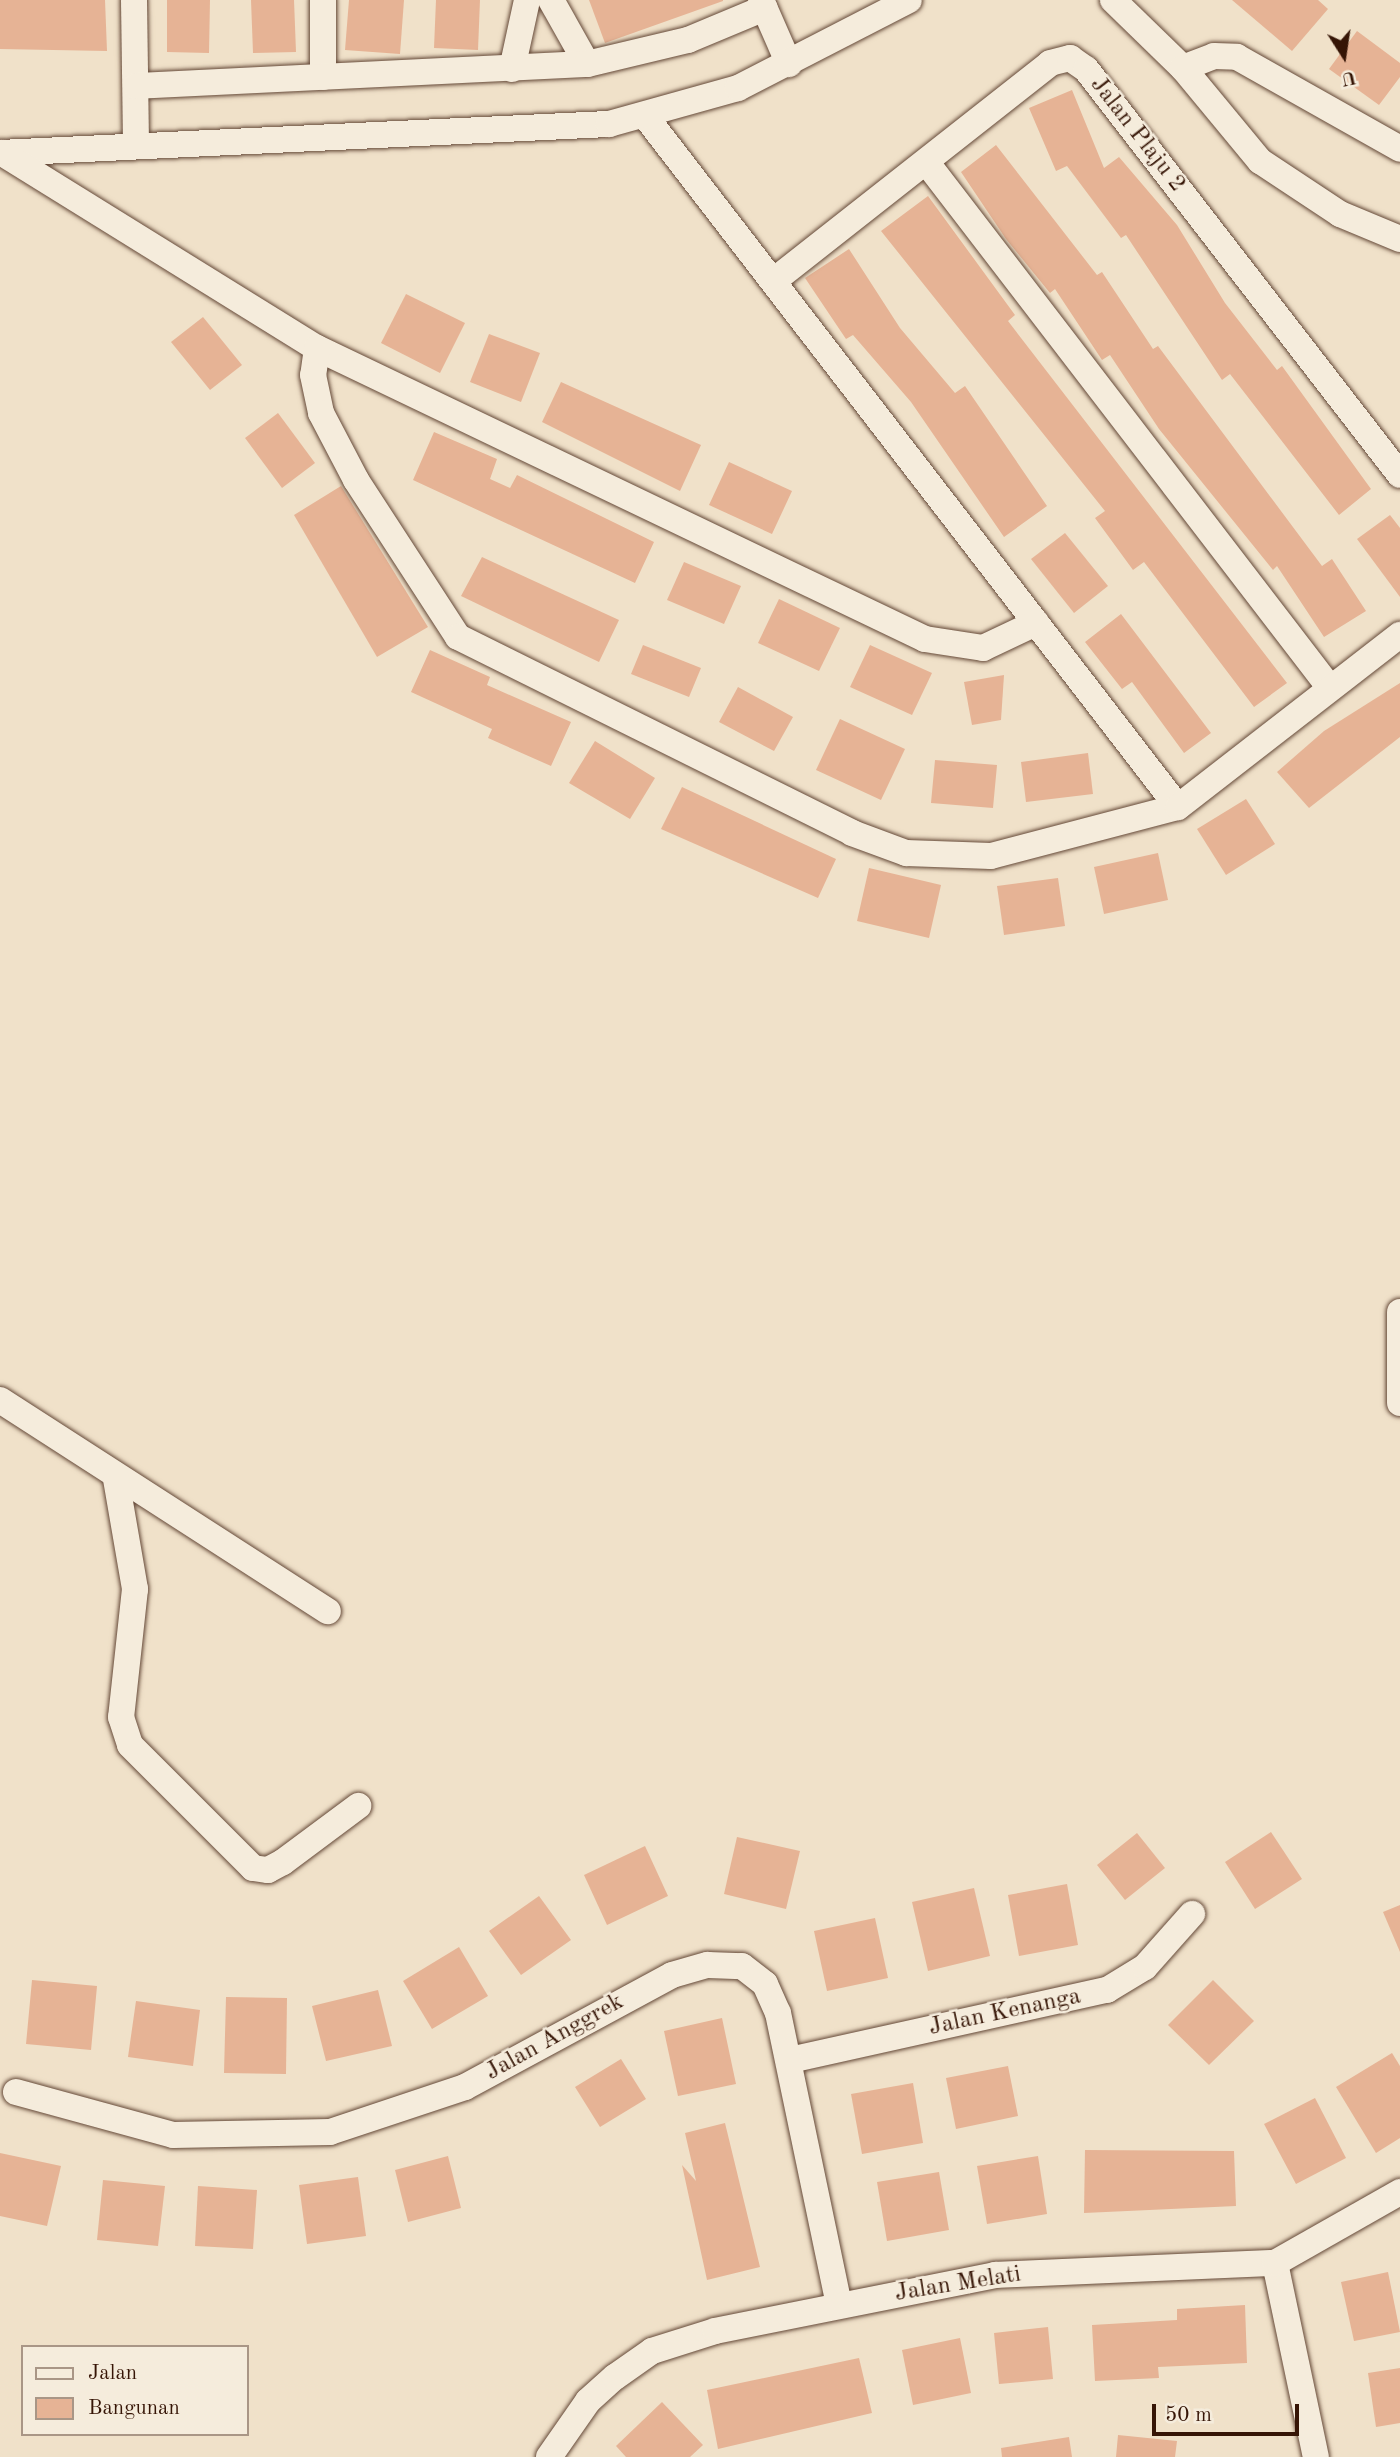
<!DOCTYPE html>
<style>
body{margin:0}
#map{position:relative;width:1400px;height:2457px;overflow:hidden;background:#f0e1c9;font-family:"Old Standard TT",serif}
div>[style]{position:absolute}
[style*='--x']{left:calc(var(--x)*1px);top:calc(var(--y)*1px);width:calc(var(--w)*1px);rotate:calc(var(--a)*1deg)}
.building>*{inset:0;background:#e6b395}
.roads{filter:drop-shadow(0 0 2px #644837) drop-shadow(0 0 2px #644837)}
.minor>*{height:26px;margin:-13px;padding:0 13px;transform-origin:13px;border-radius:13px;background:#f5ecdc}
span{translate:-50% -50%;white-space:nowrap;text-align:center;line-height:1.15;-webkit-text-stroke:5px #f5ecdc;paint-order:stroke}
.street-label{font-size:24px;color:#361506}
.legend{position:absolute;left:21px;top:2345px;width:228px;height:91px;box-sizing:border-box;background:#f5ecdc;border:2px solid #a99686;margin:0;padding:9px 12px;list-style:none;font-size:21px;color:#361506}
.legend li{display:flex;align-items:center;gap:14px;height:35px}
.legend b{width:35px;border:2px solid #a99686}
.north{position:absolute;left:1309px;top:21px;width:70px;height:70px;-webkit-text-stroke:5px #f5ecdc;paint-order:stroke;rotate:168deg;font-size:19px;font-weight:700;line-height:28px;text-align:center;color:#361506}
.north::after{content:'';display:block;margin:auto;width:24px;height:32px;background:#361506;clip-path:polygon(50% 0,100% 100%,50% 72%,0 100%)}
.scale{position:absolute;left:1152px;top:2404px;width:147px;height:32px;box-sizing:border-box;border:4px solid #361506;border-top:0;padding-left:9px;font-size:21px;line-height:24px;white-space:nowrap;color:#361506;-webkit-text-stroke:5px #f5ecdc;paint-order:stroke}
</style>
<div id="map">
<div class="building">
<i style="clip-path:polygon(0 0,105px 0,107px 51px,0 49px)"></i>
<i style="clip-path:polygon(167px 0,210px 0,209px 53px,167px 52px)"></i>
<i style="clip-path:polygon(251px 0,294px 0,296px 52px,253px 53px)"></i>
<i style="clip-path:polygon(349px 0,404px 0,400px 54px,345px 50px)"></i>
<i style="clip-path:polygon(436px 0,480px 0,478px 50px,434px 48px)"></i>
<i style="clip-path:polygon(589px 0,723px 0,723px 1px,605px 43px)"></i>
<i style="clip-path:polygon(1232px 0,1318px 0,1328px 9px,1292px 51px)"></i>
<i style="clip-path:polygon(1357px 31px,1400px 63px,1400px 77px,1379px 105px,1329px 69px)"></i>
<i style="clip-path:polygon(1072px 90px,1104px 168px,1119px 157px,1177px 225px,1225px 303px,1277px 370px,1282px 366px,1371px 489px,1339px 515px,1230px 374px,1222px 380px,1126px 235px,1121px 238px,1067px 166px,1056px 171px,1029px 108px)"></i>
<i style="clip-path:polygon(996px 145px,1097px 275px,1102px 272px,1153px 349px,1158px 346px,1322px 566px,1332px 559px,1366px 611px,1324px 637px,1277px 566px,1273px 570px,1159px 429px,1110px 355px,1102px 360px,1055px 289px,1050px 293px,1006px 239px,961px 172px)"></i>
<i style="clip-path:polygon(928px 196px,1015px 315px,1008px 321px,1287px 683px,1254px 707px,1144px 562px,1133px 570px,1095px 518px,1105px 511px,881px 231px)"></i>
<i style="clip-path:polygon(849px 249px,900px 328px,955px 393px,965px 386px,1047px 506px,1004px 537px,911px 402px,853px 335px,846px 339px,805px 278px)"></i>
<i style="clip-path:polygon(406px 294px,465px 323px,440px 373px,381px 343px)"></i>
<i style="clip-path:polygon(203px 317px,242px 365px,210px 390px,171px 342px)"></i>
<i style="clip-path:polygon(489px 334px,540px 353px,521px 402px,470px 382px)"></i>
<i style="clip-path:polygon(561px 382px,701px 445px,680px 491px,542px 422px)"></i>
<i style="clip-path:polygon(278px 413px,315px 463px,282px 488px,245px 438px)"></i>
<i style="clip-path:polygon(434px 432px,497px 459px,490px 479px,510px 488px,517px 475px,654px 542px,635px 583px,413px 480px)"></i>
<i style="clip-path:polygon(729px 462px,792px 491px,772px 534px,709px 505px)"></i>
<i style="clip-path:polygon(341px 486px,428px 627px,377px 657px,294px 515px)"></i>
<i style="clip-path:polygon(1390px 515px,1400px 528px,1400px 597px,1357px 539px)"></i>
<i style="clip-path:polygon(1065px 533px,1108px 586px,1074px 613px,1031px 559px)"></i>
<i style="clip-path:polygon(482px 557px,619px 620px,599px 662px,461px 596px)"></i>
<i style="clip-path:polygon(684px 562px,741px 586px,724px 624px,667px 600px)"></i>
<i style="clip-path:polygon(779px 599px,840px 628px,819px 671px,758px 643px)"></i>
<i style="clip-path:polygon(1121px 614px,1211px 733px,1184px 753px,1132px 682px,1122px 689px,1085px 642px)"></i>
<i style="clip-path:polygon(643px 645px,701px 668px,689px 697px,631px 674px)"></i>
<i style="clip-path:polygon(870px 645px,932px 673px,912px 715px,850px 687px)"></i>
<i style="clip-path:polygon(430px 650px,490px 677px,487px 685px,571px 722px,551px 766px,488px 738px,492px 729px,411px 692px)"></i>
<i style="clip-path:polygon(1004px 675px,1001px 720px,972px 725px,964px 682px)"></i>
<i style="clip-path:polygon(1400px 683px,1400px 737px,1309px 808px,1277px 772px,1324px 731px)"></i>
<i style="clip-path:polygon(738px 687px,793px 717px,774px 751px,719px 722px)"></i>
<i style="clip-path:polygon(840px 719px,905px 749px,881px 800px,816px 770px)"></i>
<i style="clip-path:polygon(595px 741px,655px 778px,630px 819px,569px 783px)"></i>
<i style="clip-path:polygon(1088px 753px,1093px 794px,1026px 802px,1021px 762px)"></i>
<i style="clip-path:polygon(935px 760px,997px 765px,993px 808px,931px 803px)"></i>
<i style="clip-path:polygon(682px 787px,836px 859px,818px 898px,661px 829px)"></i>
<i style="clip-path:polygon(1246px 799px,1275px 844px,1226px 875px,1197px 829px)"></i>
<i style="clip-path:polygon(1158px 853px,1168px 900px,1104px 914px,1094px 867px)"></i>
<i style="clip-path:polygon(869px 868px,941px 885px,929px 938px,857px 921px)"></i>
<i style="clip-path:polygon(1058px 878px,1065px 926px,1004px 935px,997px 886px)"></i>
<i style="clip-path:polygon(1271px 1832px,1302px 1879px,1255px 1909px,1225px 1862px)"></i>
<i style="clip-path:polygon(1137px 1833px,1165px 1868px,1125px 1900px,1097px 1865px)"></i>
<i style="clip-path:polygon(737px 1837px,800px 1851px,786px 1909px,724px 1894px)"></i>
<i style="clip-path:polygon(645px 1846px,668px 1896px,607px 1925px,584px 1875px)"></i>
<i style="clip-path:polygon(1067px 1884px,1078px 1945px,1019px 1956px,1008px 1895px)"></i>
<i style="clip-path:polygon(974px 1888px,990px 1956px,928px 1971px,912px 1902px)"></i>
<i style="clip-path:polygon(539px 1896px,571px 1940px,521px 1975px,489px 1931px)"></i>
<i style="clip-path:polygon(1400px 1905px,1400px 1952px,1383px 1912px)"></i>
<i style="clip-path:polygon(875px 1918px,888px 1978px,827px 1991px,814px 1931px)"></i>
<i style="clip-path:polygon(459px 1947px,488px 1996px,432px 2029px,403px 1981px)"></i>
<i style="clip-path:polygon(32px 1980px,97px 1986px,91px 2050px,26px 2044px)"></i>
<i style="clip-path:polygon(1213px 1980px,1254px 2021px,1209px 2065px,1168px 2025px)"></i>
<i style="clip-path:polygon(378px 1990px,392px 2046px,326px 2061px,312px 2006px)"></i>
<i style="clip-path:polygon(226px 1997px,287px 1998px,286px 2074px,224px 2073px)"></i>
<i style="clip-path:polygon(136px 2001px,200px 2010px,193px 2066px,128px 2057px)"></i>
<i style="clip-path:polygon(722px 2018px,736px 2084px,678px 2096px,664px 2031px)"></i>
<i style="clip-path:polygon(1392px 2053px,1400px 2066px,1400px 2138px,1376px 2153px,1336px 2087px)"></i>
<i style="clip-path:polygon(621px 2059px,646px 2099px,600px 2127px,575px 2087px)"></i>
<i style="clip-path:polygon(1008px 2066px,1018px 2116px,956px 2129px,946px 2078px)"></i>
<i style="clip-path:polygon(913px 2083px,923px 2143px,862px 2154px,851px 2094px)"></i>
<i style="clip-path:polygon(1315px 2098px,1346px 2158px,1296px 2184px,1264px 2124px)"></i>
<i style="clip-path:polygon(725px 2123px,760px 2267px,707px 2280px,682px 2165px,696px 2181px,685px 2133px)"></i>
<i style="clip-path:polygon(1085px 2150px,1234px 2151px,1236px 2206px,1084px 2213px)"></i>
<i style="clip-path:polygon(0 2153px,61px 2166px,47px 2226px,0 2216px)"></i>
<i style="clip-path:polygon(448px 2156px,461px 2208px,408px 2222px,395px 2170px)"></i>
<i style="clip-path:polygon(1038px 2156px,1047px 2214px,987px 2224px,977px 2166px)"></i>
<i style="clip-path:polygon(939px 2172px,949px 2230px,887px 2241px,877px 2182px)"></i>
<i style="clip-path:polygon(358px 2177px,366px 2236px,307px 2244px,299px 2185px)"></i>
<i style="clip-path:polygon(103px 2180px,165px 2186px,158px 2246px,97px 2240px)"></i>
<i style="clip-path:polygon(198px 2186px,257px 2190px,253px 2249px,195px 2246px)"></i>
<i style="clip-path:polygon(1388px 2272px,1400px 2332px,1354px 2341px,1341px 2282px)"></i>
<i style="clip-path:polygon(1245px 2305px,1247px 2363px,1158px 2367px,1159px 2378px,1095px 2381px,1092px 2325px,1177px 2320px,1177px 2309px)"></i>
<i style="clip-path:polygon(1048px 2327px,1053px 2379px,999px 2384px,994px 2333px)"></i>
<i style="clip-path:polygon(960px 2338px,971px 2393px,913px 2405px,902px 2350px)"></i>
<i style="clip-path:polygon(859px 2358px,872px 2413px,718px 2449px,707px 2390px)"></i>
<i style="clip-path:polygon(1400px 2368px,1400px 2423px,1376px 2427px,1368px 2373px)"></i>
<i style="clip-path:polygon(662px 2402px,703px 2445px,690px 2457px,626px 2457px,616px 2446px)"></i>
<i style="clip-path:polygon(1118px 2435px,1177px 2441px,1175px 2457px,1116px 2457px)"></i>
<i style="clip-path:polygon(1069px 2437px,1072px 2457px,1002px 2457px,1001px 2448px)"></i>
</div>
<div class="roads">
<div class="minor">
<i style="--x:134;--y:0;--w:146;--a:89.2"></i>
<i style="--x:323;--y:0;--w:77;--a:90"></i>
<i style="--x:551;--y:0;--w:73;--a:60.6"></i>
<i style="--x:761;--y:0;--w:70;--a:66.4"></i>
<i style="--x:1113;--y:0;--w:98;--a:44.2"></i>
<i style="--x:1183;--y:68;--w:121;--a:50.4"></i>
<i style="--x:1260;--y:161;--w:96;--a:33.5"></i>
<i style="--x:1340;--y:214;--w:65;--a:22.6"></i>
<i style="--x:1183;--y:68;--w:33;--a:-21"></i>
<i style="--x:1214;--y:56;--w:23;--a:2"></i>
<i style="--x:1237;--y:57;--w:187;--a:29.4"></i>
<i style="--x:512;--y:69;--w:71;--a:-77.7"></i>
<i style="--x:136;--y:86;--w:452;--a:-2.8"></i>
<i style="--x:587;--y:64;--w:104;--a:-13.4"></i>
<i style="--x:688;--y:40;--w:83;--a:-22.6"></i>
<i style="--x:646;--y:117;--w:871;--a:52.37"></i>
<i style="--x:0;--y:153;--w:610;--a:-2.73"></i>
<i style="--x:609;--y:124;--w:134;--a:-15.6"></i>
<i style="--x:738;--y:88;--w:192;--a:-27.2"></i>
<i style="--x:2;--y:153;--w:370;--a:31.8"></i>
<i style="--x:317;--y:348;--w:674;--a:25.58"></i>
<i style="--x:925;--y:639;--w:59;--a:8.8"></i>
<i style="--x:983;--y:648;--w:59;--a:-25.3"></i>
<i style="--x:927;--y:163;--w:662;--a:52.49"></i>
<i style="--x:776;--y:279;--w:349;--a:-38.2"></i>
<i style="--x:1050;--y:63;--w:21;--a:-14"></i>
<i style="--x:1070;--y:58;--w:19;--a:35"></i>
<i style="--x:1086;--y:69;--w:513;--a:52.28"></i>
<i style="--x:317;--y:348;--w:27;--a:98"></i>
<i style="--x:313;--y:375;--w:39;--a:78"></i>
<i style="--x:321;--y:413;--w:76;--a:62.4"></i>
<i style="--x:356;--y:480;--w:187;--a:57"></i>
<i style="--x:458;--y:637;--w:440;--a:26.4"></i>
<i style="--x:852;--y:833;--w:58;--a:20.3"></i>
<i style="--x:906;--y:853;--w:85;--a:2"></i>
<i style="--x:991;--y:856;--w:193;--a:-14.7"></i>
<i style="--x:1178;--y:807;--w:281;--a:-37.8"></i>
<i style="--x:1400;--y:1312;--w:91;--a:90"></i>
<i style="--x:0;--y:1400;--w:390;--a:32.8"></i>
<i style="--x:116;--y:1479;--w:112;--a:80.2"></i>
<i style="--x:135;--y:1589;--w:129;--a:96.2"></i>
<i style="--x:121;--y:1717;--w:29;--a:72"></i>
<i style="--x:130;--y:1745;--w:174;--a:45"></i>
<i style="--x:253;--y:1868;--w:15;--a:8"></i>
<i style="--x:268;--y:1870;--w:17;--a:-28"></i>
<i style="--x:283;--y:1862;--w:94;--a:-36.7"></i>
<i style="--x:790;--y:2060;--w:325;--a:-12.5"></i>
<i style="--x:1107;--y:1990;--w:44;--a:-31.2"></i>
<i style="--x:1145;--y:1967;--w:71;--a:-48.4"></i>
<i style="--x:16;--y:2092;--w:163;--a:15.3"></i>
<i style="--x:173;--y:2135;--w:157;--a:-1.1"></i>
<i style="--x:330;--y:2132;--w:142;--a:-18.4"></i>
<i style="--x:465;--y:2087;--w:235;--a:-28.4"></i>
<i style="--x:672;--y:1975;--w:37;--a:-16"></i>
<i style="--x:708;--y:1965;--w:34;--a:2"></i>
<i style="--x:742;--y:1966;--w:29;--a:38"></i>
<i style="--x:765;--y:1984;--w:32;--a:66"></i>
<i style="--x:778;--y:2013;--w:298;--a:78.2"></i>
<i style="--x:1275;--y:2263;--w:198;--a:78.1"></i>
<i style="--x:549;--y:2457;--w:68;--a:-55.1"></i>
<i style="--x:588;--y:2401;--w:36;--a:-42"></i>
<i style="--x:615;--y:2377;--w:45;--a:-35.1"></i>
<i style="--x:652;--y:2351;--w:66;--a:-17.6"></i>
<i style="--x:715;--y:2331;--w:286;--a:-11.3"></i>
<i style="--x:995;--y:2275;--w:280;--a:-2.5"></i>
<i style="--x:1275;--y:2263;--w:144;--a:-29.6"></i>
</div>
</div>
<div class="street-label">
<span style="left:1137px;top:135px;rotate:52deg">Jalan Plaju 2</span>
<span style="left:1005px;top:2013px;rotate:-12deg">Jalan Kenanga</span>
<span style="left:555px;top:2038px;rotate:-29deg">Jalan Anggrek</span>
<span style="left:958px;top:2285px;rotate:-9deg">Jalan Melati</span>
</div>
<ul class="legend">
<li><b style="height:9px;background:#f5ecdc"></b>Jalan</li>
<li><b style="height:19px;background:#e6b395"></b>Bangunan</li>
</ul>
<div class="north">U</div>
<div class="scale">50 m</div>
</div>
